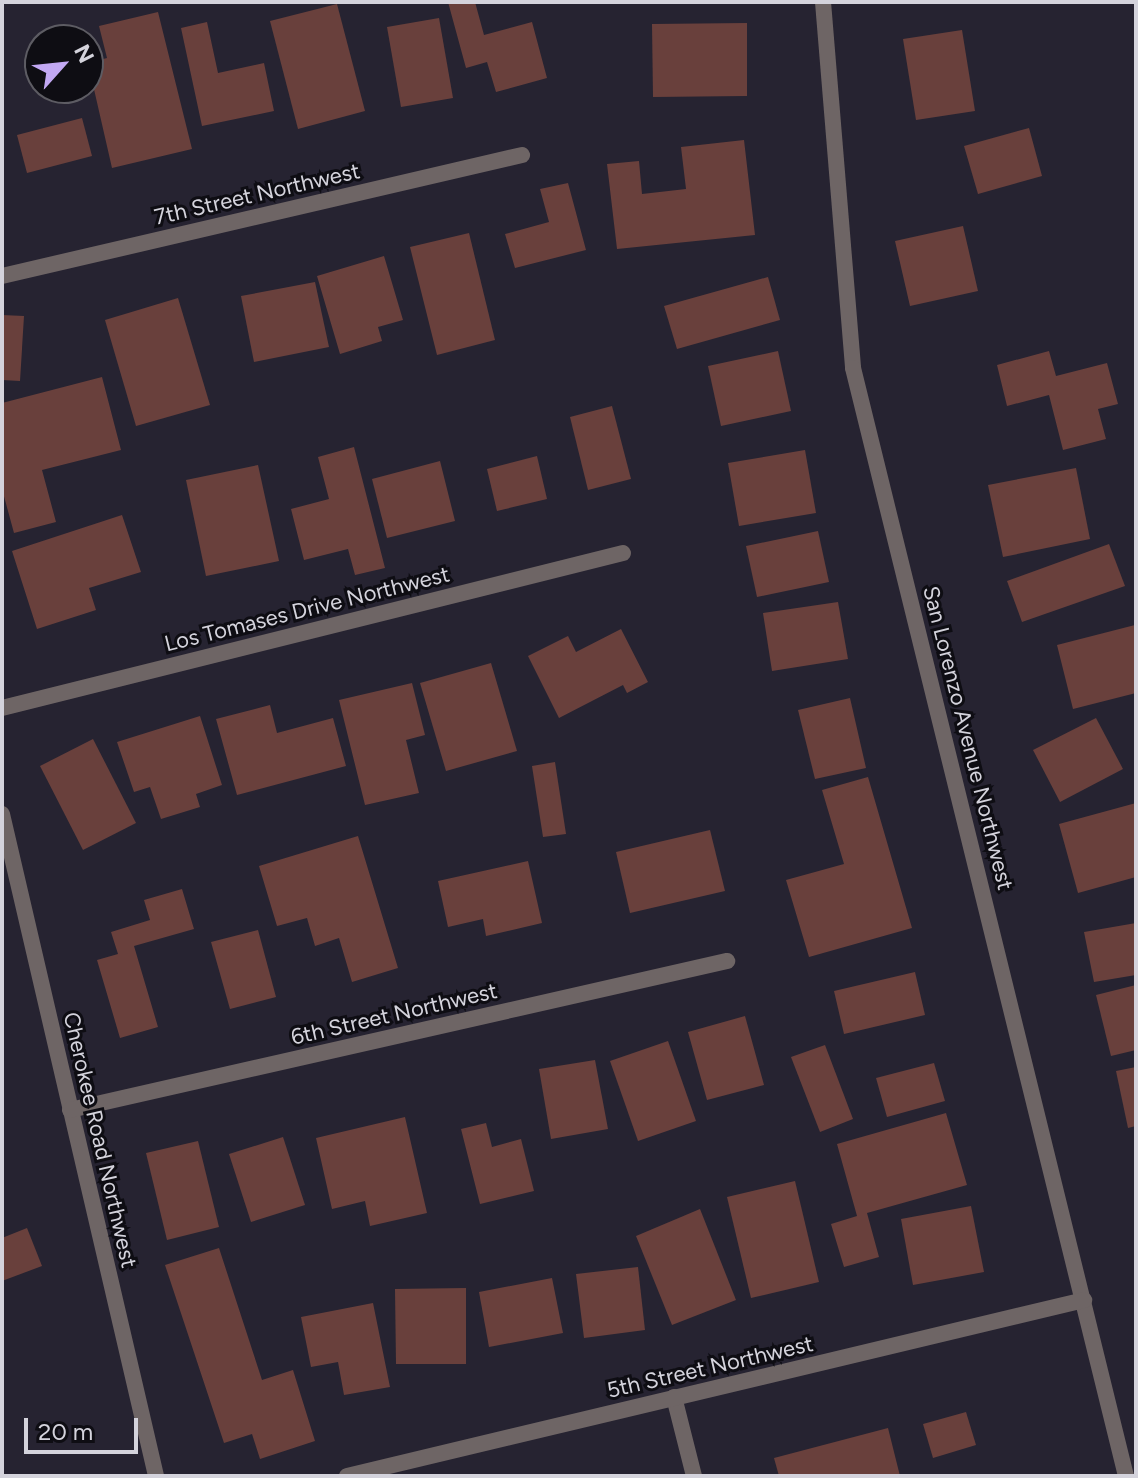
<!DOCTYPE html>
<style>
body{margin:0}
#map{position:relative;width:1138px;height:1478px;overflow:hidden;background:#262331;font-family:Figtree,sans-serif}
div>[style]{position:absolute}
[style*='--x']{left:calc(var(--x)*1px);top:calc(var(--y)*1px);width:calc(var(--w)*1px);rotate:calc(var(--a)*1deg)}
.building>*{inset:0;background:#69403c}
.lane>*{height:16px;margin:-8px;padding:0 8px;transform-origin:8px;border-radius:8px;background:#6e6565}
.street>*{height:16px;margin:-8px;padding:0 8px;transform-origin:8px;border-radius:8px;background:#6e6565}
span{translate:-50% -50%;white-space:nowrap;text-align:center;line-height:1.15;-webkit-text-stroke:6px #0e0d13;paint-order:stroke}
.street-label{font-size:22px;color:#d4d3dc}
.frame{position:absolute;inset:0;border:4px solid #d4d3dc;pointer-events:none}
.north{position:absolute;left:24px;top:24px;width:80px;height:80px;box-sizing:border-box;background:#0e0d13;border:2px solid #5d5c63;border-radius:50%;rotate:63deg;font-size:22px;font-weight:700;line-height:32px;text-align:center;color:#d4d3dc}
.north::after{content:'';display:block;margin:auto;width:28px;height:36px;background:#c2a8f3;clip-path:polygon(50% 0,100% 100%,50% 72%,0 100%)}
.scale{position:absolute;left:24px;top:1418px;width:114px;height:36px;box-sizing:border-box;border:4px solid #d4d3dc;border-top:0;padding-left:10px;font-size:24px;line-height:28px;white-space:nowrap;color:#d4d3dc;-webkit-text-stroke:6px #0e0d13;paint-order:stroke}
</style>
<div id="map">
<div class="building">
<i style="clip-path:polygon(448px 2px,475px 2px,484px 35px,532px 22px,547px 78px,496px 92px,487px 62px,466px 68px)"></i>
<i style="clip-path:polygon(337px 4px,365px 111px,298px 129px,270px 21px)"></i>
<i style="clip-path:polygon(158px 12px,192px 149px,112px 168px,88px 63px,107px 58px,99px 26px)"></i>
<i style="clip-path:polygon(439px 18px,453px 98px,401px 107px,387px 27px)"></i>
<i style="clip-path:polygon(207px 22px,218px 73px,264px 63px,274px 111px,202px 126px,181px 28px)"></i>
<i style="clip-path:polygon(747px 23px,747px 96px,653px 97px,652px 24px)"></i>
<i style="clip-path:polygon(962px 30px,975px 111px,916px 120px,903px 39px)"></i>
<i style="clip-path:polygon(82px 118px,92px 156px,27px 173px,17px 135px)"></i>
<i style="clip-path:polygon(1029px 128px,1042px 176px,978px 194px,964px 146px)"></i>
<i style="clip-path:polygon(744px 140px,755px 235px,617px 249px,607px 164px,639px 161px,642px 194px,686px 189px,681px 147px)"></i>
<i style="clip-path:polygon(568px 183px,586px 250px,515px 268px,505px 234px,549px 222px,540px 189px)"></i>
<i style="clip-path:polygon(963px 226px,978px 291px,910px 306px,895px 241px)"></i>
<i style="clip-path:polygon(469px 233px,495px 340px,437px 355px,410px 247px)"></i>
<i style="clip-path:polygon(384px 256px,403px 320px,378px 327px,382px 341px,340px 354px,317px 276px)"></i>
<i style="clip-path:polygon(768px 277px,780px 320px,677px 349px,664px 306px)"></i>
<i style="clip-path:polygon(315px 282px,329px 347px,254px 362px,241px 296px)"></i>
<i style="clip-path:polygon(178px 298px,210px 405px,136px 426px,105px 320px)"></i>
<i style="clip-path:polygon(2px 315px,24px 316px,20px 381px,2px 380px)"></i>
<i style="clip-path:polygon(778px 351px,791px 411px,721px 426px,708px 366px)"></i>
<i style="clip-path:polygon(1049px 351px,1056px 376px,1107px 363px,1118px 404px,1098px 409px,1106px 439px,1063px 450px,1049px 395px,1007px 406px,997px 365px)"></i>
<i style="clip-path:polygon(102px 377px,121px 450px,42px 470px,56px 522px,14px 533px,2px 489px,2px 403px)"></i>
<i style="clip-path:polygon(612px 406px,631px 479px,588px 490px,570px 417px)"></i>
<i style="clip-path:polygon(354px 447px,385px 568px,355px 575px,348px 549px,304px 560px,291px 509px,329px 499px,318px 457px)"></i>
<i style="clip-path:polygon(805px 450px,816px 513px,739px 526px,728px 463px)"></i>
<i style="clip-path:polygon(537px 456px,547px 499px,497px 511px,487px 469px)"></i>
<i style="clip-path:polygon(440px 461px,455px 521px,387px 538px,372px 479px)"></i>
<i style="clip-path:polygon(258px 465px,279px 561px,206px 576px,186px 480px)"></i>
<i style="clip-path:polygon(1076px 468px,1090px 539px,1003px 557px,988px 485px)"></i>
<i style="clip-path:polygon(122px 515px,141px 572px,89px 588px,96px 610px,37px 629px,12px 551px)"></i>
<i style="clip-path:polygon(818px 531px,829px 582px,757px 597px,746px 546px)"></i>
<i style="clip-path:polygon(1109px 544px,1125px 586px,1022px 622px,1007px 581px)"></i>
<i style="clip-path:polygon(838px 602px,848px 659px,772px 671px,763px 613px)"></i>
<i style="clip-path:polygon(1135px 625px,1136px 693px,1073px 709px,1057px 645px)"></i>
<i style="clip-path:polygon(621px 629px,648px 682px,627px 693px,623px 685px,559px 718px,528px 656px,568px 636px,576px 652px)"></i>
<i style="clip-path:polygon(491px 663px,517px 751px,446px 771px,420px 683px)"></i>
<i style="clip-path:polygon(412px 683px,425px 735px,406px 740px,419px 793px,365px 805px,339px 700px)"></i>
<i style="clip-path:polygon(850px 698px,866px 768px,815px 779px,798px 710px)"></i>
<i style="clip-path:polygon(270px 705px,277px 733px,333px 718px,346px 766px,237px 795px,216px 719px)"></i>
<i style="clip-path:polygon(200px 716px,222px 785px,196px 794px,200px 807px,161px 819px,150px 787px,134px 792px,117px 742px)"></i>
<i style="clip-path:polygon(1096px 718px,1123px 769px,1060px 802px,1033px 750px)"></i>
<i style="clip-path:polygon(93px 739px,136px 823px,83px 850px,40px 766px)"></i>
<i style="clip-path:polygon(555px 762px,566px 834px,543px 837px,532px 766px)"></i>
<i style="clip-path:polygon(868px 777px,912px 928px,809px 957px,786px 880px,844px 864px,822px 790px)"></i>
<i style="clip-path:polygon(1136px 803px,1136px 877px,1078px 893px,1059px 824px)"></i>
<i style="clip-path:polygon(710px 830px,725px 891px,630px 913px,616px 852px)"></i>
<i style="clip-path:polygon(358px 836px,398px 968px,352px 982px,339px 938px,315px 946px,307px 918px,277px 926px,259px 866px)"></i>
<i style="clip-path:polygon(528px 861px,542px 923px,486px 936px,483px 919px,448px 927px,438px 881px)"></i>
<i style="clip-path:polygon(182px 889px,194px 929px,134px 946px,158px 1027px,120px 1038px,97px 960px,118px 954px,111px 932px,150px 920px,144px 900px)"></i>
<i style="clip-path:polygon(1136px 923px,1136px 975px,1094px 982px,1084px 932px)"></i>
<i style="clip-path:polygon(258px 930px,276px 997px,230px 1009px,211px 942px)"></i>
<i style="clip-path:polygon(915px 972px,925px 1015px,844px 1034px,834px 991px)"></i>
<i style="clip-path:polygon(1136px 985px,1136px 1050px,1111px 1056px,1096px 995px)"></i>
<i style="clip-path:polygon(745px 1016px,764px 1085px,707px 1100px,688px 1032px)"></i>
<i style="clip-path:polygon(668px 1041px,696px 1121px,638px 1141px,610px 1061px)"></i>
<i style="clip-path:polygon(825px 1045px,853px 1119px,820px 1132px,791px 1057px)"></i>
<i style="clip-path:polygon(595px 1060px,608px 1129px,551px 1139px,539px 1069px)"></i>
<i style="clip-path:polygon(934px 1063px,945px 1101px,887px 1117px,876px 1078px)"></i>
<i style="clip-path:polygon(1136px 1067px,1136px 1126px,1128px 1128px,1116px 1071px)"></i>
<i style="clip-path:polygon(946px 1113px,967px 1185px,867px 1213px,879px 1257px,844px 1267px,831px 1224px,857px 1216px,837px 1144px)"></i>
<i style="clip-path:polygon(405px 1117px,427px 1213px,370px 1226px,365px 1201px,332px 1209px,316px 1138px)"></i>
<i style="clip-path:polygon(486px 1123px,492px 1147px,521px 1139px,534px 1191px,480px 1204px,461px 1129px)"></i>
<i style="clip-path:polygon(283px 1137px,305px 1205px,251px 1222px,229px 1154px)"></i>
<i style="clip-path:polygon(198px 1141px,219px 1227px,167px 1240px,146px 1153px)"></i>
<i style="clip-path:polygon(795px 1181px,819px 1282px,751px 1298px,727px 1197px)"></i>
<i style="clip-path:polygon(971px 1206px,984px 1272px,913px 1285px,901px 1219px)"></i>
<i style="clip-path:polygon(700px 1209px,736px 1300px,672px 1325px,636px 1236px)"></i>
<i style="clip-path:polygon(27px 1228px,42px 1266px,2px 1281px,2px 1238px)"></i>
<i style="clip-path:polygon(219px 1248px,262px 1380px,293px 1370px,315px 1441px,260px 1459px,252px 1434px,224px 1443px,165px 1265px)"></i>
<i style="clip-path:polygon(638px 1267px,645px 1330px,584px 1338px,576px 1274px)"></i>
<i style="clip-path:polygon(552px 1278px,563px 1333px,489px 1347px,479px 1292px)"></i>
<i style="clip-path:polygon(466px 1288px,466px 1364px,396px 1364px,395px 1289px)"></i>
<i style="clip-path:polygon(373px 1303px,390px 1387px,344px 1395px,338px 1362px,311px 1367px,301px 1317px)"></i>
<i style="clip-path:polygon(966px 1412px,976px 1445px,933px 1458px,923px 1424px)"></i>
<i style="clip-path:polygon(888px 1428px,900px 1476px,779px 1476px,774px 1458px)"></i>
</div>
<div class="lane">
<i style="--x:674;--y:1397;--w:81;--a:75.8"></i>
</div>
<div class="street">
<i style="--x:823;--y:2;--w:367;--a:85.3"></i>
<i style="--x:853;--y:368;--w:1141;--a:76.16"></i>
<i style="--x:2;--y:276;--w:534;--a:-13.1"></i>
<i style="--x:2;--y:708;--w:640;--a:-14.01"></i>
<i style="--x:2;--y:814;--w:680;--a:76.9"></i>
<i style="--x:70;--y:1110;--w:674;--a:-12.78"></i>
<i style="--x:347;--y:1476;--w:758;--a:-13.43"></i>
</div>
<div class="street-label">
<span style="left:257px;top:194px;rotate:-13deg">7th Street Northwest</span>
<span style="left:307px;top:609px;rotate:-14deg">Los Tomases Drive Northwest</span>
<span style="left:968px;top:738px;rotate:76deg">San Lorenzo Avenue Northwest</span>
<span style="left:394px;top:1014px;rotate:-13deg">6th Street Northwest</span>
<span style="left:100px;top:1140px;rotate:77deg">Cherokee Road Northwest</span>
<span style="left:710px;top:1367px;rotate:-13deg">5th Street Northwest</span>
</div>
<div class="frame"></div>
<div class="north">N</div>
<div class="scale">20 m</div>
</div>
